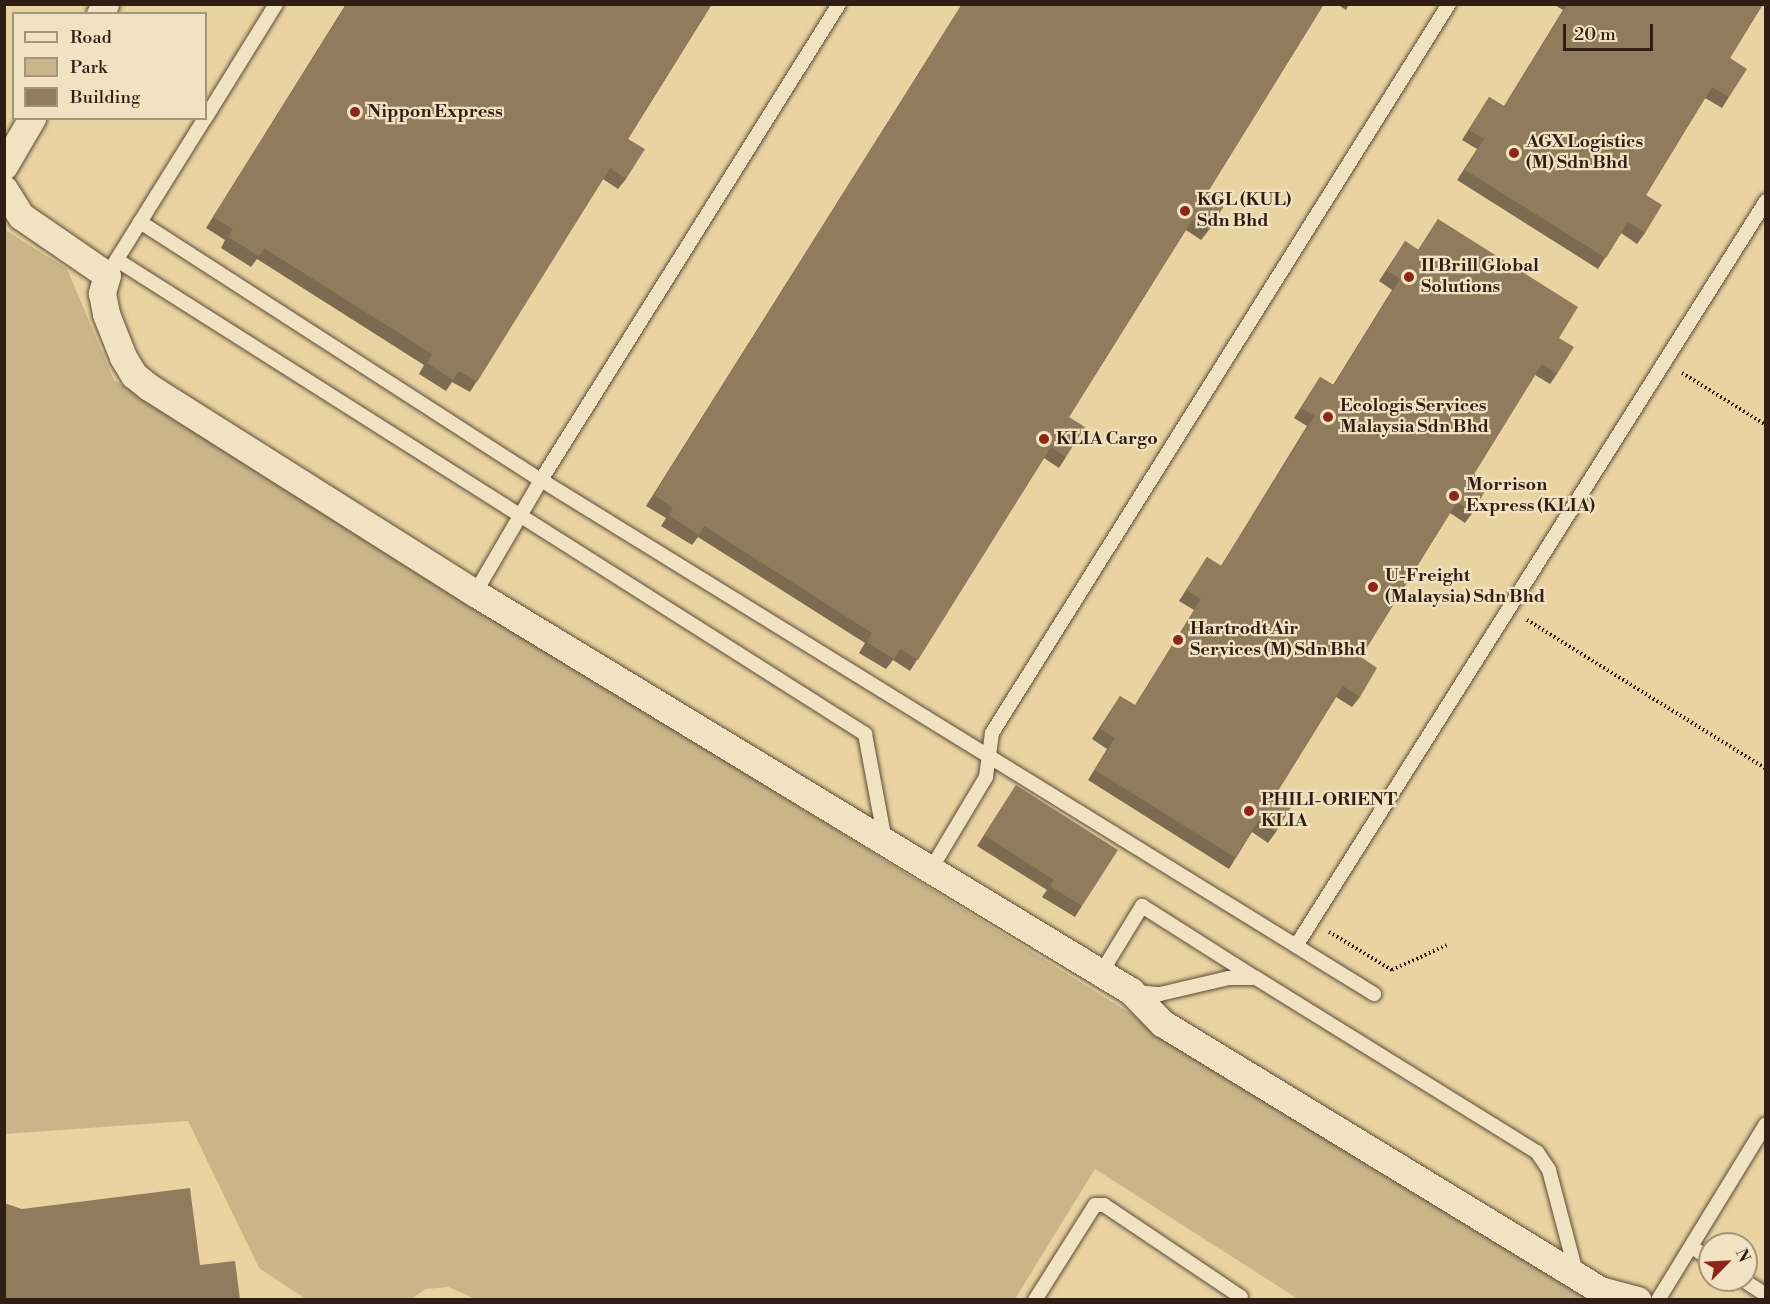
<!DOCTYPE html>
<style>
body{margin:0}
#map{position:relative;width:1770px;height:1304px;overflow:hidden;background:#e9d4a1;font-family:"Libre Bodoni",serif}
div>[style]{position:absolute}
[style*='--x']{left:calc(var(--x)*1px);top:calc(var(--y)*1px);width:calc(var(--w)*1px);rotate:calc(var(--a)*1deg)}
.green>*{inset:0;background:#cab589}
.path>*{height:4px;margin-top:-2px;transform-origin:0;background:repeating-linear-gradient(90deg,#301d13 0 1.5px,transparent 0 4.5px)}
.roads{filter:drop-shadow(0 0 2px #5e4b36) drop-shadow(0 0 2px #5e4b36)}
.lane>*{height:14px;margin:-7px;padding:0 7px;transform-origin:7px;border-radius:7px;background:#f1e3c2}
.street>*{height:27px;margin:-13.5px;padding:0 13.5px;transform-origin:13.5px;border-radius:13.5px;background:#f1e3c2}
.wall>*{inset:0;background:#7c6b50}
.building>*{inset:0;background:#907c5d}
.dots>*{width:16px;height:16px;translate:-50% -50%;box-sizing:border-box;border:3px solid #f1e3c2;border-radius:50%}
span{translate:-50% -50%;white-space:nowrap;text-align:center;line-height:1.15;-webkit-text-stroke:4.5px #f1e3c2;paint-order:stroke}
.poi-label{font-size:18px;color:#301d13;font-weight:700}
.left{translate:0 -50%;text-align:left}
.frame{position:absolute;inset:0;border:6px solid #301d13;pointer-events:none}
.legend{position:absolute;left:12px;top:12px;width:195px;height:108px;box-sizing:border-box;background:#f1e3c2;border:2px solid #a4947c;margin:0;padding:8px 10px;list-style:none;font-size:18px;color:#301d13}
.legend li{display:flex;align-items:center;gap:12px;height:30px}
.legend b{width:30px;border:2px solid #a4947c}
.north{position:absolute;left:1698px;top:1232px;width:60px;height:60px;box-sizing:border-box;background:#f1e3c2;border:2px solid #a4947c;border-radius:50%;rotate:66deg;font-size:16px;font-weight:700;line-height:24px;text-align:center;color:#301d13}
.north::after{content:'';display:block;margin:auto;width:21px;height:27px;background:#8f2418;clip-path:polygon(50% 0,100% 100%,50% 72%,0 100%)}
.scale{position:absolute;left:1563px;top:24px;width:90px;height:27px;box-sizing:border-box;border:3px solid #301d13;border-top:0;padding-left:8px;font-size:18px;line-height:21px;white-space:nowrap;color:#301d13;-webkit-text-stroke:4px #f1e3c2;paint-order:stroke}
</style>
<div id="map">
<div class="green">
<i style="clip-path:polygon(4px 229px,67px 269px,114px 380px,1589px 1299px,1298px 1299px,1095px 1169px,1015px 1299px,478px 1300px,448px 1287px,426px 1289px,411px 1299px,306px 1299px,259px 1268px,188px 1121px,5px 1134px)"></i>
</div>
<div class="path">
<i style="--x:1682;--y:373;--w:99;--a:31.8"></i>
<i style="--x:1527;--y:620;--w:282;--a:31.9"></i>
<i style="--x:1329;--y:932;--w:74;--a:31.1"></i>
<i style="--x:1392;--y:970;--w:60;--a:-24.4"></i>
</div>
<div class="roads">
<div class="lane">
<i style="--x:206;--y:117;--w:133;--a:-58.2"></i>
<i style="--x:140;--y:222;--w:477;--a:32.8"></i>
<i style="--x:541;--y:480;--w:979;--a:31.68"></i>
<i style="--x:117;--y:260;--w:886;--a:32.36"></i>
<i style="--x:865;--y:734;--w:109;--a:79.4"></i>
<i style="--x:112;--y:267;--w:176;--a:-58"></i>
<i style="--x:475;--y:593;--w:131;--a:-59.7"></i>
<i style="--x:541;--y:480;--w:562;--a:-57.95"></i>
<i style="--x:931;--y:869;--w:107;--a:-59.1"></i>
<i style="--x:986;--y:777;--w:44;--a:-82.2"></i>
<i style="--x:992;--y:733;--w:860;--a:-57.92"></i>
<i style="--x:1296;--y:946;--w:881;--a:-57.75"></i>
<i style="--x:1101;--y:973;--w:79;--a:-58.5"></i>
<i style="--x:1142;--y:906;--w:133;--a:32.4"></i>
<i style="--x:1135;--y:992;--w:25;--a:5"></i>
<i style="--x:1160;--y:994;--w:71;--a:-13.1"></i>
<i style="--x:1229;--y:978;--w:27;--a:0"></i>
<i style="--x:1256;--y:978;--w:331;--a:31.8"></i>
<i style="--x:1537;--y:1152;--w:22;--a:56"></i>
<i style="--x:1549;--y:1170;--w:106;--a:75.2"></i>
<i style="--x:1692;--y:1247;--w:22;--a:34"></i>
<i style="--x:1743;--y:1280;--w:27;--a:33"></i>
<i style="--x:1035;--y:1300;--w:112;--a:-57.7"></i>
<i style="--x:1095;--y:1205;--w:9;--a:0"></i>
<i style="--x:1104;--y:1205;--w:165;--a:33.9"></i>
<i style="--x:1658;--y:1300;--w:206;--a:-58.5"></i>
</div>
<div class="street">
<i style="--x:100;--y:14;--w:11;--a:-63"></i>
<i style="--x:4;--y:166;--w:56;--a:-59.7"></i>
<i style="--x:4;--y:189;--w:32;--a:58"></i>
<i style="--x:21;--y:216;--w:104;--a:34.5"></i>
<i style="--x:107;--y:275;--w:19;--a:106"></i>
<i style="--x:102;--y:293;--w:21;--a:79"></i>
<i style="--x:106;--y:314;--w:46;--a:68.4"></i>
<i style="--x:123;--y:357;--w:21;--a:59"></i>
<i style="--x:134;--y:375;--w:19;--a:39"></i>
<i style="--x:149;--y:387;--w:386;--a:32.3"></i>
<i style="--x:475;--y:593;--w:767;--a:31.25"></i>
<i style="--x:1131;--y:991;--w:45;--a:45.9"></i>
<i style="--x:1162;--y:1023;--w:513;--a:31.37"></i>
<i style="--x:1600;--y:1290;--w:39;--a:15"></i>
</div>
</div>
<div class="wall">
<i style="clip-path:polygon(346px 4px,712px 4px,628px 139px,626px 179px,618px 189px,603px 179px,470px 392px,452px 382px,446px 391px,419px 374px,424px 365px,257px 259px,251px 267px,221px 248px,225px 240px,206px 228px)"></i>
<i style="clip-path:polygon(962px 4px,1324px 4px,1209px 190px,1209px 230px,1201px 240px,1186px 230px,1069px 417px,1066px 457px,1059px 468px,1044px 458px,910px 671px,893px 660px,886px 669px,859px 653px,865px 643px,698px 537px,692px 545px,661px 526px,666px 518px,646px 506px)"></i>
<i style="clip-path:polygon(1337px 4px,1349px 4px,1346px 10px)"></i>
<i style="clip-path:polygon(1553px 4px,1763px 4px,1730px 58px,1729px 97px,1722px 108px,1705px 98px,1646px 195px,1645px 233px,1637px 244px,1621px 233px,1598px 269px,1457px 180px,1477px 149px,1462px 140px,1489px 97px,1504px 106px,1563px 10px)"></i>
<i style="clip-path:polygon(1438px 219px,1559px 338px,1557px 374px,1550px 384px,1535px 375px,1474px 474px,1473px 512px,1465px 523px,1450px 513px,1361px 657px,1360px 697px,1352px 707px,1336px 697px,1276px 794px,1276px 832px,1268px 843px,1252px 832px,1229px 869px,1088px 780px,1107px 749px,1092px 739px,1120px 696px,1135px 705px,1194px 610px,1179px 601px,1207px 557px,1221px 566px,1307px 426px,1294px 418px,1320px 377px,1333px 385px,1392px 290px,1379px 281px,1398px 252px,1405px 241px,1418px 250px)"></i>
<i style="clip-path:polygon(1016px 785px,1082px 906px,1075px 917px,1042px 897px,1047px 890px,977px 846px)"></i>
</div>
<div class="building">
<i style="clip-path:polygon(347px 4px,712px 4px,628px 139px,645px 149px,626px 179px,610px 168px,477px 382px,459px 371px,453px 380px,427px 363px,432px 354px,264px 248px,259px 256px,228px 237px,233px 229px,213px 217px)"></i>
<i style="clip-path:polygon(962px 4px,1324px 4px,1209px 190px,1227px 201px,1209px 230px,1192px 220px,1069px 417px,1085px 427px,1066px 457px,1051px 447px,918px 660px,900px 649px,894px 659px,867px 642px,872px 633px,704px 526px,699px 535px,669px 515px,673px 508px,654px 495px)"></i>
<i style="clip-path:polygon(1568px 4px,1763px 4px,1730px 58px,1747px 69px,1729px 97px,1712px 87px,1646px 195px,1662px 205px,1645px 233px,1628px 222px,1606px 258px,1465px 170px,1484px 139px,1469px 130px,1489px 97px,1504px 107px)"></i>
<i style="clip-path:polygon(1438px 219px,1578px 307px,1559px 338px,1574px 347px,1557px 374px,1542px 364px,1474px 474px,1489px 484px,1473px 512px,1457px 502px,1361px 657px,1377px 668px,1360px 697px,1343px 686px,1276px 794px,1293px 804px,1276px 832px,1258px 821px,1236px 858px,1095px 770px,1115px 738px,1100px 729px,1120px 696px,1135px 706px,1201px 599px,1186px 590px,1207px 557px,1221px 566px,1315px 416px,1301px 408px,1320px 377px,1334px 385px,1400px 279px,1387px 271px,1405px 241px,1419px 250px)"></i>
<i style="clip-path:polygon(1016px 785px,1118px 850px,1082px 906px,1050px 886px,1054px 880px,984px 835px)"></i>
<i style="clip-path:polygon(190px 1188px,200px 1265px,235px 1261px,240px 1299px,4px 1299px,4px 1203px,22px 1209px)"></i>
</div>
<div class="dots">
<i style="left:355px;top:112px;background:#8f2418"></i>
<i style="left:1514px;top:153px;background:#8f2418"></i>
<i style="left:1185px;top:211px;background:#8f2418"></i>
<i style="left:1409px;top:277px;background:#8f2418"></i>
<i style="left:1328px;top:417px;background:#8f2418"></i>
<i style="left:1044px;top:439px;background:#8f2418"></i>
<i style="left:1454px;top:496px;background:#8f2418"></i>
<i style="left:1373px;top:587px;background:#8f2418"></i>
<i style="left:1178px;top:640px;background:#8f2418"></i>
<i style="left:1249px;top:811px;background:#8f2418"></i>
</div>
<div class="poi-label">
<span class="left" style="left:367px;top:112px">Nippon Express</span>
<span class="left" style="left:1526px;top:153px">AGX Logistics<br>(M) Sdn Bhd</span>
<span class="left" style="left:1197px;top:211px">KGL (KUL)<br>Sdn Bhd</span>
<span class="left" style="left:1421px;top:277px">II Brill Global<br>Solutions</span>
<span class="left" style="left:1340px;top:417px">Ecologis Services<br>Malaysia Sdn Bhd</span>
<span class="left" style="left:1056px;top:439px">KLIA Cargo</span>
<span class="left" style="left:1466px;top:496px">Morrison<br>Express (KLIA)</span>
<span class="left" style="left:1385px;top:587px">U-Freight<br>(Malaysia) Sdn Bhd</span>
<span class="left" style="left:1190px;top:640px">Hartrodt Air<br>Services (M) Sdn Bhd</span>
<span class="left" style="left:1261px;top:811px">PHILI-ORIENT<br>KLIA</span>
</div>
<div class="frame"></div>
<ul class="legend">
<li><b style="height:8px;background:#f1e3c2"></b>Road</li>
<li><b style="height:16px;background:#cab589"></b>Park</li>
<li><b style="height:16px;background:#907c5d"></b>Building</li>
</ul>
<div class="north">N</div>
<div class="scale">20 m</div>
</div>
